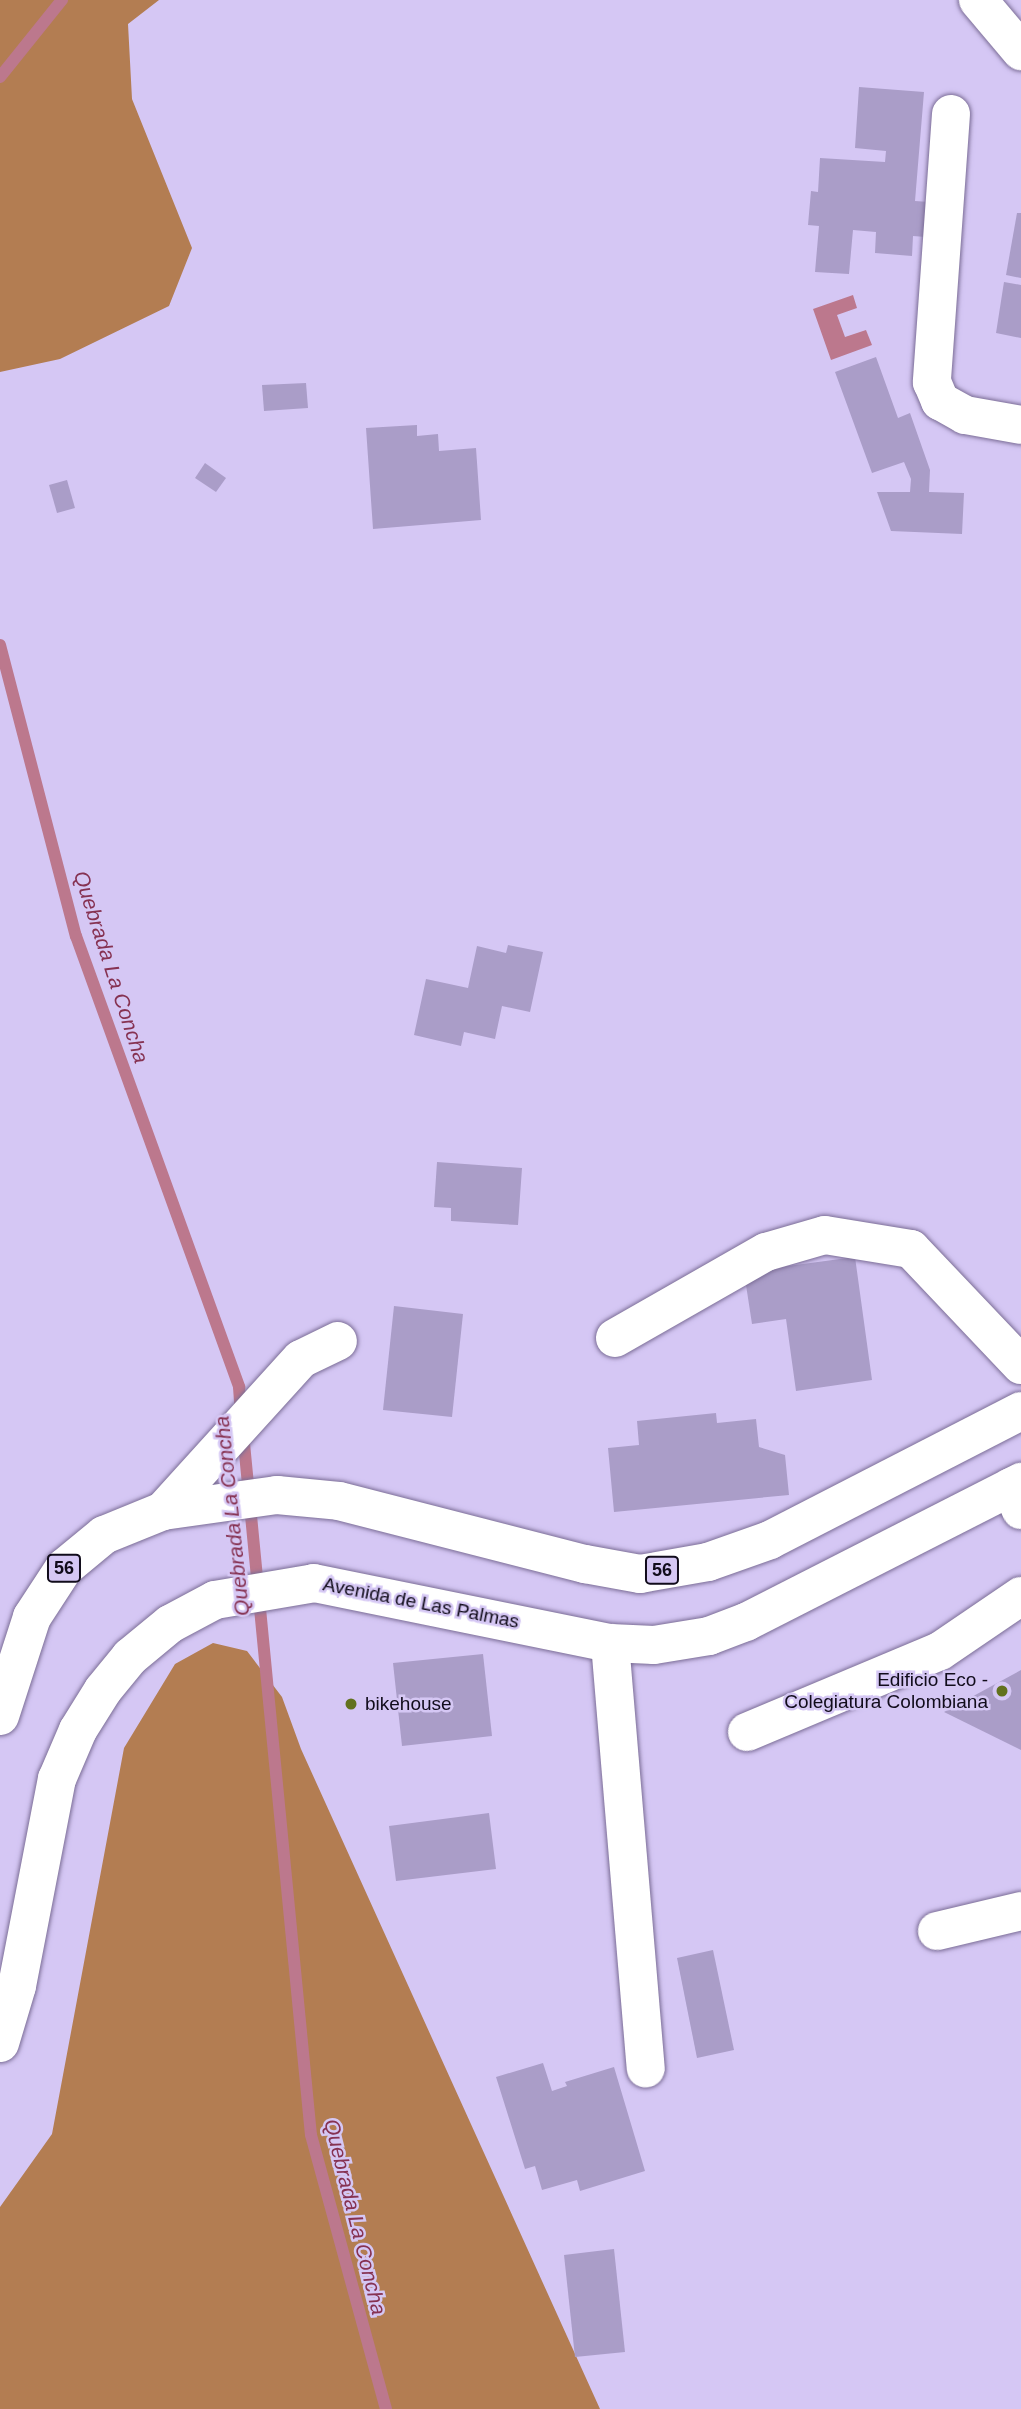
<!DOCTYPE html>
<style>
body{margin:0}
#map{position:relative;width:1021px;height:2409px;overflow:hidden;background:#d5c7f4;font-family:Arial,sans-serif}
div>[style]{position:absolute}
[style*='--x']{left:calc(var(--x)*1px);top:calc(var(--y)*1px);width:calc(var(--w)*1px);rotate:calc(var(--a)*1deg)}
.forest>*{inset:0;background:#b37d52}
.water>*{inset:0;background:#bc788d}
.stream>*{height:12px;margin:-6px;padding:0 6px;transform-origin:6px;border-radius:6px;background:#bc788d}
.building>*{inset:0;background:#aa9dc8}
.roads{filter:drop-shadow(0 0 2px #7b6d96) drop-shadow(0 0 2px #7b6d96)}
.minor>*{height:38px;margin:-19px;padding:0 19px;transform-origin:19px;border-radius:19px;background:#fff}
.major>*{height:38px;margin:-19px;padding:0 19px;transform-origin:19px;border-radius:19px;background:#fff}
.dots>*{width:19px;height:19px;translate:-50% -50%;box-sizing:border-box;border:4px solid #d5c7f4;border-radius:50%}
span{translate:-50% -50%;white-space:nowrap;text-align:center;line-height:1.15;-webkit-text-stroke:5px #d5c7f4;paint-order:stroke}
.shield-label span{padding:2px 5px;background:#d5c7f4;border:2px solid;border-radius:5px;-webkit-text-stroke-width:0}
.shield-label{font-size:18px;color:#110c1b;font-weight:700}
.street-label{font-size:19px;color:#110c1b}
.poi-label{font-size:19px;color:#110c1b}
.right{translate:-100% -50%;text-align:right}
.left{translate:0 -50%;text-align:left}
.water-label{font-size:21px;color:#863252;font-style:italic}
</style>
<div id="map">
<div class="forest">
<i style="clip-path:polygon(0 0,159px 0,128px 24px,132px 99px,192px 248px,169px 306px,60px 359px,0 372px)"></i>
<i style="clip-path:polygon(213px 1643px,247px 1651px,282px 1697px,301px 1749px,600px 2409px,0 2409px,0 2207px,52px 2134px,124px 1748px,175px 1664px)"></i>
</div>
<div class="water">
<i style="clip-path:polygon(853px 295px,857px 308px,837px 315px,845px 337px,866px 330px,872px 345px,831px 360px,813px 309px)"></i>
</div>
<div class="stream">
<i style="--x:0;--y:77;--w:99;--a:-51.2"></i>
<i style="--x:0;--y:645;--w:301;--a:75.4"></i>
<i style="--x:76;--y:936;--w:480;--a:70.1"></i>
<i style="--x:239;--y:1387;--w:28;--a:86"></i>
<i style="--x:243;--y:1433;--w:705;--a:84.47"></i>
<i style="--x:311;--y:2135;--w:284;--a:74.7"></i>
</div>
<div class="building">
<i style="clip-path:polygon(859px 87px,924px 92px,915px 201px,929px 202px,926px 237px,913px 236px,912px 256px,875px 253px,876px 232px,853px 230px,849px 274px,815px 272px,819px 226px,808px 225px,811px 191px,818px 192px,820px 158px,885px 162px,886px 151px,855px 148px)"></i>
<i style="clip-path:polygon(1017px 213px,1021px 213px,1021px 278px,1006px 275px)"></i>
<i style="clip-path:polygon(1004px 282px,1021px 285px,1021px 338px,996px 333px)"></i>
<i style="clip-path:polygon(876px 357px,898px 418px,910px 413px,930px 470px,929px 492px,964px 493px,962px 534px,891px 531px,877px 492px,910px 492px,911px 479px,904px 462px,872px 473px,835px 372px)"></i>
<i style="clip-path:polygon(306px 383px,308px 408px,264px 411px,262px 385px)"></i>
<i style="clip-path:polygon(417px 425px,417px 436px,438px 434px,439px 451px,476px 448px,481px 520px,373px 529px,366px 428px)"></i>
<i style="clip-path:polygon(205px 463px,226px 478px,216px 492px,195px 478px)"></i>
<i style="clip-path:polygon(67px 480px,75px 508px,57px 513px,49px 485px)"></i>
<i style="clip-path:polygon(508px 945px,543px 952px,530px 1012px,502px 1006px,495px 1039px,464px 1032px,461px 1046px,414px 1035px,426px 979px,468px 988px,477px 946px,506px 953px)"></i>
<i style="clip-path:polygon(437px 1162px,522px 1168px,518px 1225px,451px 1221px,451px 1208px,434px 1207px)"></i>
<i style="clip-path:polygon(855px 1257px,872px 1380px,796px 1391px,786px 1319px,752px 1324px,744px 1272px)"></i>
<i style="clip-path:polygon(394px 1306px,463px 1314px,452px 1417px,383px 1410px)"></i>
<i style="clip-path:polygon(716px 1413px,717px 1423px,756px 1419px,759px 1447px,785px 1455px,789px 1495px,614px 1512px,608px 1448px,639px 1445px,637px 1421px)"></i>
<i style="clip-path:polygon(483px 1654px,492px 1736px,402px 1746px,393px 1663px)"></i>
<i style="clip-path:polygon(1021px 1670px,1021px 1750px,944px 1712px)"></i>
<i style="clip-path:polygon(489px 1813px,496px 1869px,396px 1881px,389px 1826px)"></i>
<i style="clip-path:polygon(713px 1950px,734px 2050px,697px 2058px,677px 1958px)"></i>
<i style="clip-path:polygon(543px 2063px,552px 2091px,567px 2086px,565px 2082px,614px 2067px,645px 2171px,580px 2191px,577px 2180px,542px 2190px,535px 2166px,525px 2169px,496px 2077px)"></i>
<i style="clip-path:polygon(614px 2249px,625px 2352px,575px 2357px,564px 2255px)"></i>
</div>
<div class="roads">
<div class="minor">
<i style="--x:978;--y:0;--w:67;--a:49.9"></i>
<i style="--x:951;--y:114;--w:269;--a:94.1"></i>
<i style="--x:932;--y:382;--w:21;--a:67"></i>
<i style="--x:940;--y:401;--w:29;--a:29"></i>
<i style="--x:965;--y:415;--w:57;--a:10.1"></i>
<i style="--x:615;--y:1338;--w:174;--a:-29.7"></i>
<i style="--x:766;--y:1252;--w:61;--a:-16.1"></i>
<i style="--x:825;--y:1235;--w:87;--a:9.2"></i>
<i style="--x:911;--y:1249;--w:160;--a:46.5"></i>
<i style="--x:1011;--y:1487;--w:25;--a:67"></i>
<i style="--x:163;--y:1511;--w:205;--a:-47.8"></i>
<i style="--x:301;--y:1359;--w:41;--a:-25.9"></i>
<i style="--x:610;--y:1643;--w:427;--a:85.2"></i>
<i style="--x:747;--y:1732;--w:209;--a:-22.8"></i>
<i style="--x:940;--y:1651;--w:98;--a:-34.2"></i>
<i style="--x:937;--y:1931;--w:86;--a:-13.4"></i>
</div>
<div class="major">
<i style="--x:0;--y:1716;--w:104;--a:-72.1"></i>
<i style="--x:32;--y:1617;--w:59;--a:-56.9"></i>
<i style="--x:64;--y:1568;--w:52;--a:-39.5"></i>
<i style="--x:104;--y:1535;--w:64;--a:-22.1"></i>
<i style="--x:163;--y:1511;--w:115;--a:-8"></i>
<i style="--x:277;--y:1495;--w:62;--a:5.5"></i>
<i style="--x:339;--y:1501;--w:254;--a:14.4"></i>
<i style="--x:585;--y:1564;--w:56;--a:10.3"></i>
<i style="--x:640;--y:1574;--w:69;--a:-10"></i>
<i style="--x:708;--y:1562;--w:66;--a:-19.5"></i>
<i style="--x:770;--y:1540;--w:282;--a:-27.2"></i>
<i style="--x:0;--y:2043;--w:59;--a:-73.4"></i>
<i style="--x:17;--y:1986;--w:211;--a:-79.1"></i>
<i style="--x:57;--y:1779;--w:53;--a:-66.8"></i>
<i style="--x:78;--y:1730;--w:47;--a:-58"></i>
<i style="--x:103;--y:1690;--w:43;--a:-50.7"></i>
<i style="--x:130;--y:1657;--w:52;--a:-39.5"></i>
<i style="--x:170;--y:1624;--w:51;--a:-28.1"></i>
<i style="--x:215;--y:1600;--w:100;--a:-9.7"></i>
<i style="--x:314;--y:1583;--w:302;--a:11.5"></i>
<i style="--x:610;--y:1643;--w:44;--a:2.6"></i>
<i style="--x:654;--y:1645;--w:56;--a:-9.3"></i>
<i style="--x:709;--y:1636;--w:40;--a:-21"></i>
<i style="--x:746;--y:1622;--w:309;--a:-27"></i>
</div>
</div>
<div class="dots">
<i style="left:1002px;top:1691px;background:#62711d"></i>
<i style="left:351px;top:1704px;background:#62711d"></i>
</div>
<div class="shield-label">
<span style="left:64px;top:1568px">56</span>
<span style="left:662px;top:1570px">56</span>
</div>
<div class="street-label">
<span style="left:421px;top:1603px;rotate:11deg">Avenida de Las Palmas</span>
</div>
<div class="poi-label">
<span class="right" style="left:988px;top:1691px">Edificio Eco -<br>Colegiatura Colombiana</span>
<span class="left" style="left:365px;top:1704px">bikehouse</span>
</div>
<div class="water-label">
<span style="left:111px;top:967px;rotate:72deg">Quebrada La Concha</span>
<span style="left:232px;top:1516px;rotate:-96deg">Quebrada La Concha</span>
<span style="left:355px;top:2217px;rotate:76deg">Quebrada La Concha</span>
</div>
</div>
